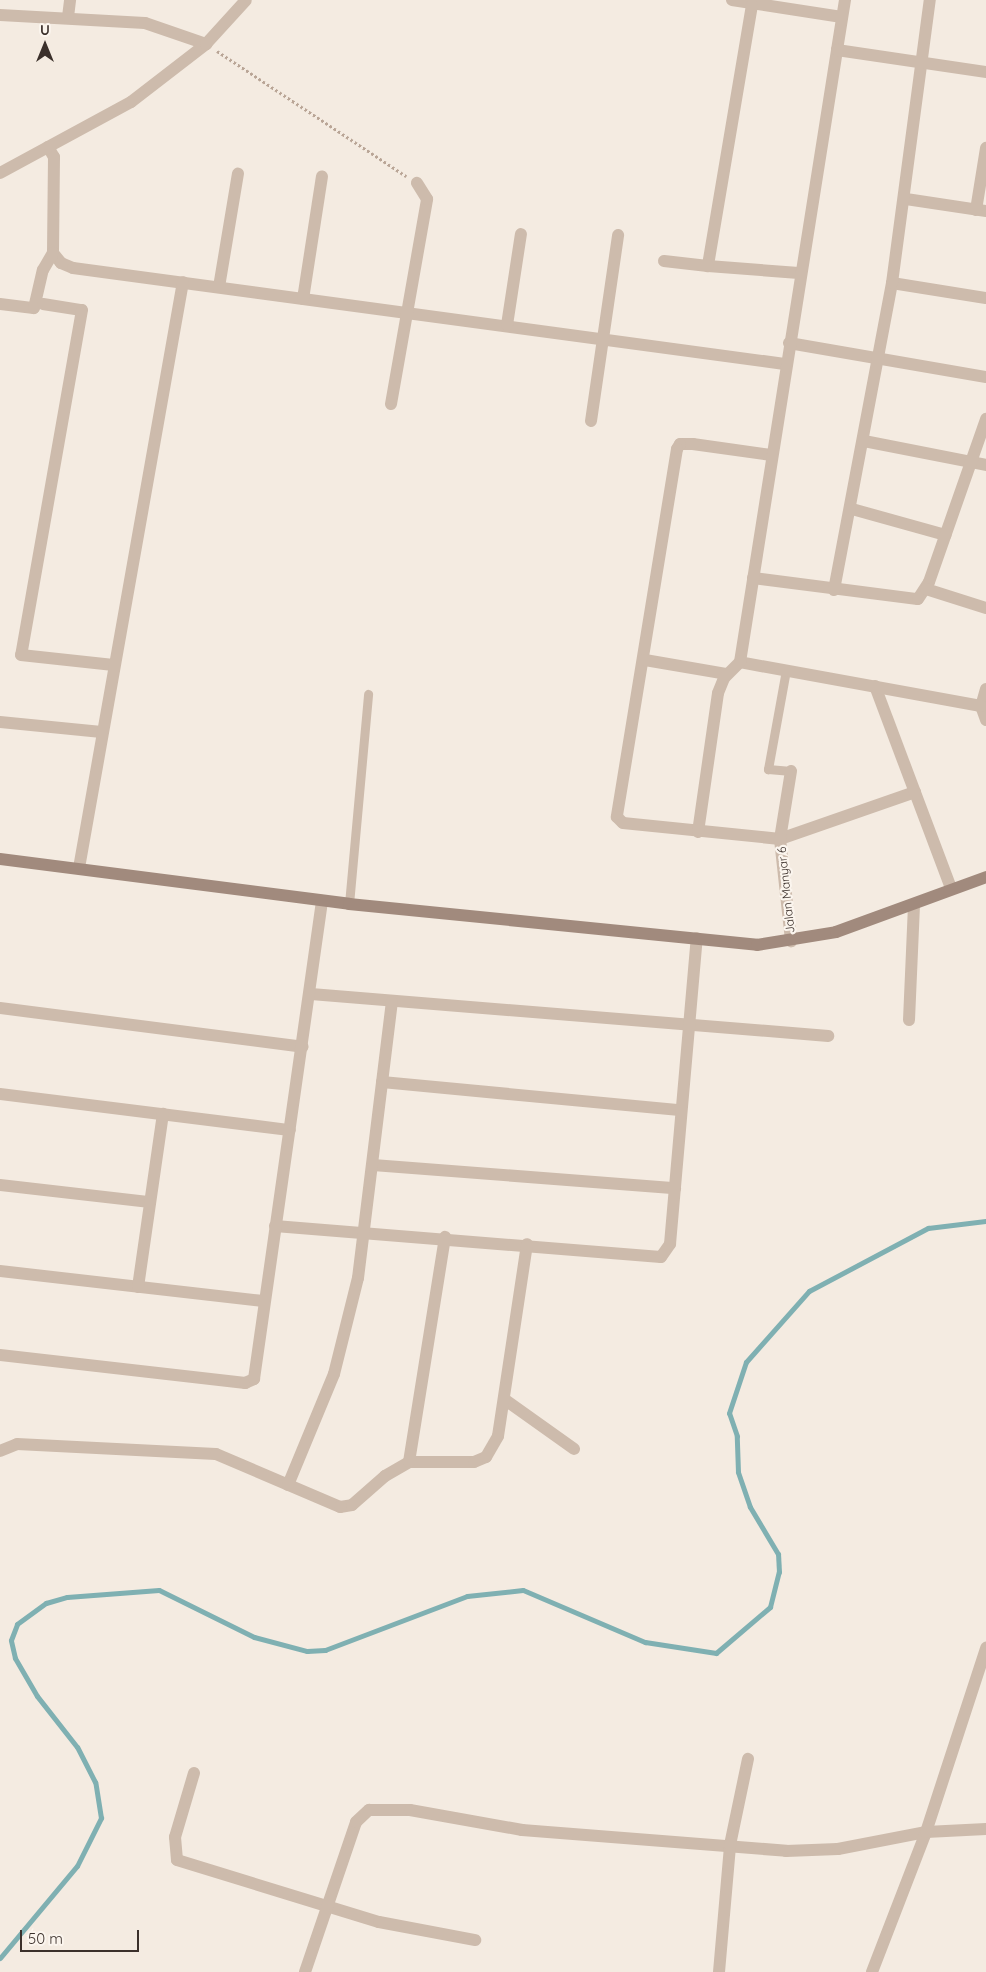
<!DOCTYPE html>
<style>
body{margin:0}
#map{position:relative;width:986px;height:1972px;overflow:hidden;background:#f4ebe1;font-family:Quicksand,sans-serif}
div>[style]{position:absolute}
[style*='--x']{left:calc(var(--x)*1px);top:calc(var(--y)*1px);width:calc(var(--w)*1px);rotate:calc(var(--a)*1deg)}
.stream>*{height:5px;margin:-2.5px;padding:0 2.5px;transform-origin:2.5px;border-radius:2.5px;background:#7fb0b2}
.path>*{height:3px;margin-top:-1.5px;transform-origin:0;background:repeating-linear-gradient(90deg,#b9a596 0 2.5px,transparent 0 5px)}
.lane>*{height:9px;margin:-4.5px;padding:0 4.5px;transform-origin:4.5px;border-radius:4.5px;background:#cdbbac}
.street>*{height:12px;margin:-6px;padding:0 6px;transform-origin:6px;border-radius:6px;background:#cdbbac}
.secondary>*{height:12px;margin:-6px;padding:0 6px;transform-origin:6px;border-radius:6px;background:#a18a7d}
span{translate:-50% -50%;white-space:nowrap;text-align:center;line-height:1.15;-webkit-text-stroke:4.5px #fbf5ee;paint-order:stroke}
.street-label{font-size:12px;color:#3b302b}
.north{position:absolute;left:20px;top:20px;width:50px;height:50px;-webkit-text-stroke:4px #fbf5ee;paint-order:stroke;rotate:0deg;font-size:14px;font-weight:700;line-height:20px;text-align:center;color:#3b302b}
.north::after{content:'';display:block;margin:auto;width:18px;height:22px;background:#3b302b;clip-path:polygon(50% 0,100% 100%,50% 72%,0 100%)}
.scale{position:absolute;left:20px;top:1930px;width:119px;height:22px;box-sizing:border-box;border:2px solid #3b302b;border-top:0;padding-left:6px;font-size:15px;line-height:18px;white-space:nowrap;color:#3b302b;-webkit-text-stroke:4px #fbf5ee;paint-order:stroke}
</style>
<div id="map">
<div class="stream">
<i style="--x:0;--y:1958;--w:120;--a:-50.1"></i>
<i style="--x:77;--y:1866;--w:54;--a:-63.4"></i>
<i style="--x:101;--y:1818;--w:36;--a:-99"></i>
<i style="--x:95;--y:1782;--w:39;--a:-117"></i>
<i style="--x:77;--y:1747;--w:65;--a:-128.1"></i>
<i style="--x:37;--y:1696;--w:44;--a:-120.1"></i>
<i style="--x:15;--y:1658;--w:18;--a:-103"></i>
<i style="--x:11;--y:1640;--w:17;--a:-69"></i>
<i style="--x:17;--y:1624;--w:36;--a:-36"></i>
<i style="--x:46;--y:1603;--w:22;--a:-16"></i>
<i style="--x:67;--y:1597;--w:92;--a:-4.4"></i>
<i style="--x:159;--y:1590;--w:106;--a:26.3"></i>
<i style="--x:254;--y:1637;--w:55;--a:14.8"></i>
<i style="--x:307;--y:1651;--w:18;--a:-3"></i>
<i style="--x:325;--y:1650;--w:152;--a:-20.8"></i>
<i style="--x:467;--y:1596;--w:56;--a:-6.1"></i>
<i style="--x:523;--y:1590;--w:133;--a:23.1"></i>
<i style="--x:645;--y:1642;--w:72;--a:8.8"></i>
<i style="--x:716;--y:1653;--w:71;--a:-40.4"></i>
<i style="--x:770;--y:1607;--w:36;--a:-76"></i>
<i style="--x:779;--y:1572;--w:18;--a:-93"></i>
<i style="--x:778;--y:1554;--w:55;--a:-120.8"></i>
<i style="--x:750;--y:1507;--w:37;--a:-109"></i>
<i style="--x:738;--y:1472;--w:36;--a:-92"></i>
<i style="--x:737;--y:1436;--w:24;--a:-109"></i>
<i style="--x:729;--y:1413;--w:54;--a:-71.6"></i>
<i style="--x:746;--y:1362;--w:95;--a:-48.4"></i>
<i style="--x:809;--y:1291;--w:135;--a:-27.9"></i>
<i style="--x:928;--y:1228;--w:58;--a:-6.9"></i>
</div>
<div class="path">
<i style="--x:217;--y:51;--w:227;--a:33.5"></i>
</div>
<div class="lane">
<i style="--x:786;--y:670;--w:101;--a:100.3"></i>
<i style="--x:768;--y:769;--w:23;--a:5"></i>
<i style="--x:349;--y:904;--w:211;--a:-84.8"></i>
</div>
<div class="street">
<i style="--x:732;--y:0;--w:111;--a:8.8"></i>
<i style="--x:752;--y:5;--w:265;--a:99.6"></i>
<i style="--x:708;--y:266;--w:91;--a:4.4"></i>
<i style="--x:0;--y:15;--w:145;--a:3.2"></i>
<i style="--x:145;--y:23;--w:65;--a:19"></i>
<i style="--x:68;--y:17;--w:17;--a:-83"></i>
<i style="--x:837;--y:50;--w:51;--a:-80.9"></i>
<i style="--x:48;--y:147;--w:12;--a:59"></i>
<i style="--x:54;--y:157;--w:96;--a:90.6"></i>
<i style="--x:53;--y:253;--w:13;--a:51"></i>
<i style="--x:61;--y:263;--w:13;--a:23"></i>
<i style="--x:73;--y:268;--w:718;--a:7.68"></i>
<i style="--x:0;--y:173;--w:149;--a:-28.5"></i>
<i style="--x:131;--y:102;--w:95;--a:-37.7"></i>
<i style="--x:206;--y:44;--w:59;--a:-47.7"></i>
<i style="--x:906;--y:199;--w:81;--a:8.5"></i>
<i style="--x:976;--y:210;--w:63;--a:-80.8"></i>
<i style="--x:664;--y:261;--w:44;--a:6.5"></i>
<i style="--x:892;--y:283;--w:95;--a:9.1"></i>
<i style="--x:219;--y:287;--w:115;--a:-80.5"></i>
<i style="--x:303;--y:299;--w:124;--a:-81.2"></i>
<i style="--x:0;--y:304;--w:34;--a:7"></i>
<i style="--x:34;--y:308;--w:39;--a:-77"></i>
<i style="--x:43;--y:270;--w:20;--a:-60"></i>
<i style="--x:43;--y:304;--w:39;--a:9"></i>
<i style="--x:82;--y:310;--w:350;--a:100"></i>
<i style="--x:21;--y:655;--w:93;--a:6.2"></i>
<i style="--x:507;--y:325;--w:92;--a:-81.3"></i>
<i style="--x:789;--y:343;--w:200;--a:9.8"></i>
<i style="--x:391;--y:404;--w:208;--a:-80"></i>
<i style="--x:427;--y:199;--w:19;--a:-122"></i>
<i style="--x:591;--y:421;--w:188;--a:-81.7"></i>
<i style="--x:864;--y:441;--w:124;--a:11.1"></i>
<i style="--x:771;--y:455;--w:79;--a:-172"></i>
<i style="--x:693;--y:444;--w:13;--a:180"></i>
<i style="--x:680;--y:444;--w:6;--a:121"></i>
<i style="--x:677;--y:449;--w:373;--a:99.3"></i>
<i style="--x:617;--y:817;--w:8;--a:45"></i>
<i style="--x:623;--y:823;--w:158;--a:5.8"></i>
<i style="--x:780;--y:839;--w:143;--a:-19.2"></i>
<i style="--x:852;--y:509;--w:97;--a:15.6"></i>
<i style="--x:753;--y:578;--w:166;--a:7.3"></i>
<i style="--x:918;--y:599;--w:20;--a:-57"></i>
<i style="--x:929;--y:582;--w:173;--a:-70.7"></i>
<i style="--x:926;--y:589;--w:63;--a:17.6"></i>
<i style="--x:834;--y:590;--w:312;--a:-79.3"></i>
<i style="--x:892;--y:283;--w:286;--a:-82.4"></i>
<i style="--x:645;--y:660;--w:82;--a:9.8"></i>
<i style="--x:875;--y:686;--w:216;--a:69.4"></i>
<i style="--x:986;--y:689;--w:18;--a:106"></i>
<i style="--x:981;--y:706;--w:15;--a:70"></i>
<i style="--x:981;--y:706;--w:245;--a:-169.7"></i>
<i style="--x:740;--y:662;--w:620;--a:-80.99"></i>
<i style="--x:837;--y:50;--w:151;--a:8.4"></i>
<i style="--x:0;--y:722;--w:102;--a:5.6"></i>
<i style="--x:791;--y:771;--w:69;--a:99.2"></i>
<i style="--x:780;--y:839;--w:103;--a:83.8"></i>
<i style="--x:698;--y:832;--w:140;--a:-81.8"></i>
<i style="--x:718;--y:693;--w:16;--a:-68"></i>
<i style="--x:724;--y:678;--w:23;--a:-45"></i>
<i style="--x:79;--y:868;--w:595;--a:-79.94"></i>
<i style="--x:311;--y:994;--w:519;--a:4.64"></i>
<i style="--x:0;--y:1008;--w:305;--a:7.3"></i>
<i style="--x:909;--y:1020;--w:113;--a:-87.5"></i>
<i style="--x:382;--y:1082;--w:299;--a:5.4"></i>
<i style="--x:0;--y:1094;--w:292;--a:7.1"></i>
<i style="--x:373;--y:1165;--w:303;--a:4.4"></i>
<i style="--x:0;--y:1185;--w:151;--a:6.5"></i>
<i style="--x:275;--y:1226;--w:387;--a:4.6"></i>
<i style="--x:661;--y:1257;--w:16;--a:-55"></i>
<i style="--x:670;--y:1244;--w:307;--a:-85"></i>
<i style="--x:0;--y:1271;--w:265;--a:6.5"></i>
<i style="--x:138;--y:1287;--w:175;--a:-81.8"></i>
<i style="--x:0;--y:1355;--w:247;--a:6.5"></i>
<i style="--x:245;--y:1383;--w:10;--a:-24"></i>
<i style="--x:254;--y:1379;--w:483;--a:-81.9"></i>
<i style="--x:504;--y:1399;--w:86;--a:35.5"></i>
<i style="--x:0;--y:1451;--w:18;--a:-22"></i>
<i style="--x:17;--y:1444;--w:199;--a:2.9"></i>
<i style="--x:216;--y:1454;--w:135;--a:23.1"></i>
<i style="--x:340;--y:1507;--w:12;--a:-9"></i>
<i style="--x:352;--y:1505;--w:44;--a:-41.3"></i>
<i style="--x:385;--y:1476;--w:28;--a:-30"></i>
<i style="--x:409;--y:1462;--w:65;--a:0"></i>
<i style="--x:474;--y:1462;--w:13;--a:-23"></i>
<i style="--x:486;--y:1457;--w:24;--a:-60"></i>
<i style="--x:498;--y:1436;--w:194;--a:-81.4"></i>
<i style="--x:409;--y:1462;--w:228;--a:-80.9"></i>
<i style="--x:288;--y:1485;--w:120;--a:-67.5"></i>
<i style="--x:334;--y:1374;--w:99;--a:-76"></i>
<i style="--x:358;--y:1278;--w:278;--a:-83"></i>
<i style="--x:194;--y:1773;--w:67;--a:106.5"></i>
<i style="--x:175;--y:1837;--w:23;--a:85"></i>
<i style="--x:177;--y:1860;--w:211;--a:17.1"></i>
<i style="--x:379;--y:1922;--w:98;--a:10.6"></i>
<i style="--x:305;--y:1972;--w:158;--a:-71.2"></i>
<i style="--x:356;--y:1822;--w:18;--a:-43"></i>
<i style="--x:369;--y:1810;--w:41;--a:0"></i>
<i style="--x:410;--y:1810;--w:114;--a:10.1"></i>
<i style="--x:522;--y:1830;--w:265;--a:4.5"></i>
<i style="--x:786;--y:1851;--w:52;--a:-2.2"></i>
<i style="--x:838;--y:1849;--w:90;--a:-10.9"></i>
<i style="--x:926;--y:1832;--w:60;--a:-2.9"></i>
<i style="--x:719;--y:1972;--w:127;--a:-85"></i>
<i style="--x:730;--y:1845;--w:88;--a:-78.2"></i>
<i style="--x:872;--y:1972;--w:150;--a:-68.9"></i>
<i style="--x:926;--y:1832;--w:194;--a:-71.9"></i>
</div>
<div class="secondary">
<i style="--x:0;--y:859;--w:352;--a:7.3"></i>
<i style="--x:349;--y:904;--w:410;--a:5.7"></i>
<i style="--x:757;--y:945;--w:80;--a:-9.3"></i>
<i style="--x:836;--y:932;--w:160;--a:-20.1"></i>
</div>
<div class="street-label">
<span style="left:786px;top:890px;rotate:-96deg">Jalan Manyar 6</span>
</div>
<div class="north">U</div>
<div class="scale">50 m</div>
</div>
